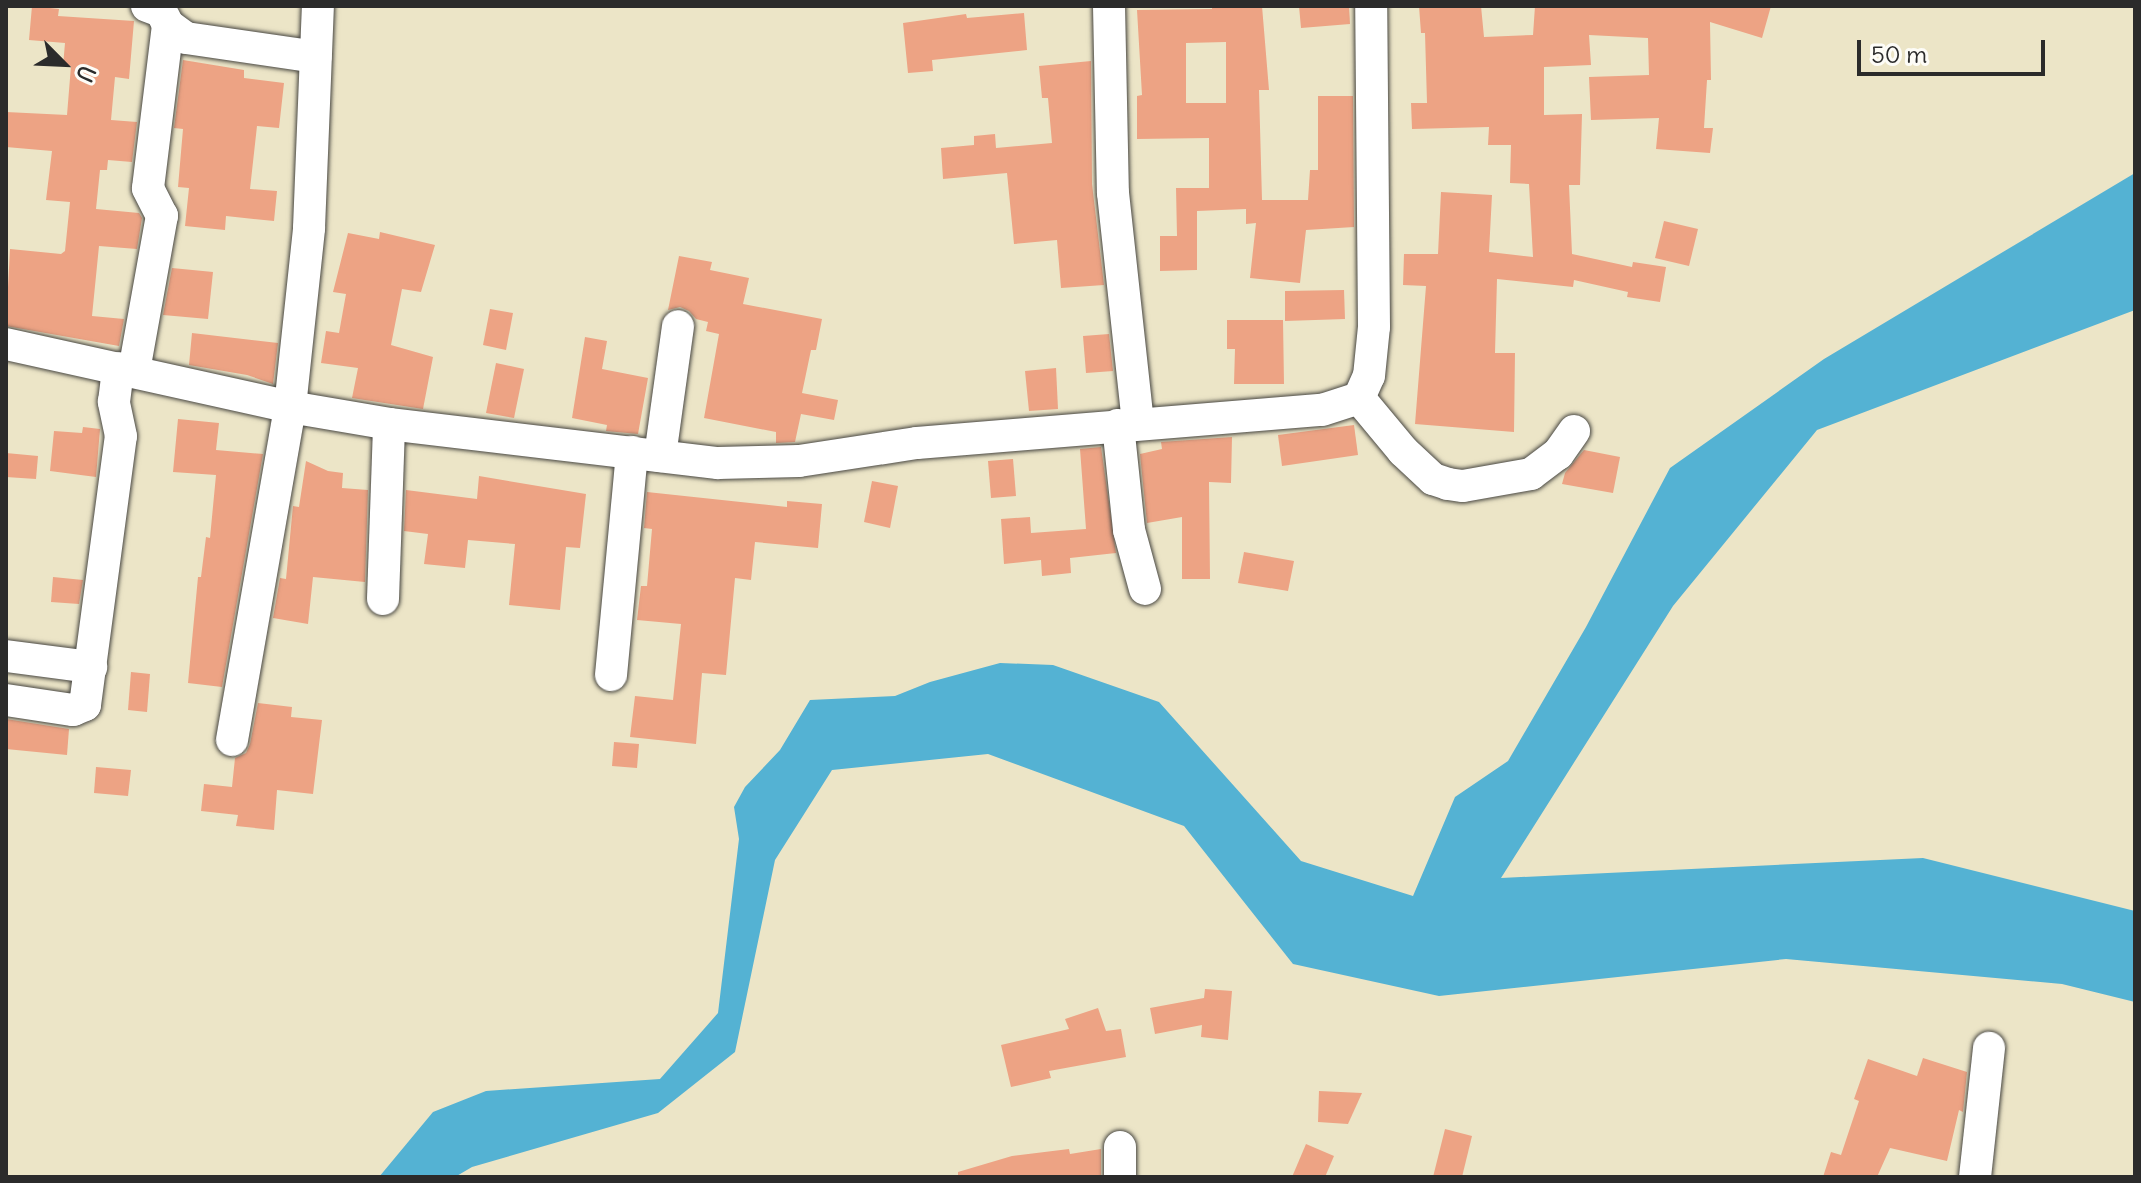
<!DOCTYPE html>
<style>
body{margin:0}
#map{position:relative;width:2141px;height:1183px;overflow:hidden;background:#ece5c7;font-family:Delius,sans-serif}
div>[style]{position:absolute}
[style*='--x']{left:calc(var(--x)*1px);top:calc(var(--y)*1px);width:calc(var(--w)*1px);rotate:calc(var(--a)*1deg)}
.water>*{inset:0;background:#54b2d3}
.building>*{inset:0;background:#eda384}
.roads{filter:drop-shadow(0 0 2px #484742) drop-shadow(0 0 2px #484742)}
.minor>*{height:32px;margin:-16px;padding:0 16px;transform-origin:16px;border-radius:16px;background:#fff}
span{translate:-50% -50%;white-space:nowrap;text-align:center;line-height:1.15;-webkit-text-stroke:6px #fdfcf7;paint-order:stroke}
.frame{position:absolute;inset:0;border:8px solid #2b2b2b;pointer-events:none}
.north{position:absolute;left:24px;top:24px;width:80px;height:80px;-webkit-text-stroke:6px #fdfcf7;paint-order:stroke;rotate:114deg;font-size:22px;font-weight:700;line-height:32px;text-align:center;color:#2b2b2b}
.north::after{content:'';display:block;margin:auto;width:28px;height:36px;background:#2b2b2b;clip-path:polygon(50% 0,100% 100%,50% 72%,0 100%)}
.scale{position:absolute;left:1857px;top:40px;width:188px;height:36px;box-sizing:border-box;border:4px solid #2b2b2b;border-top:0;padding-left:10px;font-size:24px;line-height:28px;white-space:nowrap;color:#2b2b2b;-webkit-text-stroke:6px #fdfcf7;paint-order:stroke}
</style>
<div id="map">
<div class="water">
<i style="clip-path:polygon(2135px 173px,2135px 310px,1817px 430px,1673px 606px,1501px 878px,1923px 858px,2135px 911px,2135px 1002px,2062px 984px,1786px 959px,1439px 996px,1293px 964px,1184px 826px,988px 754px,832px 770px,775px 860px,735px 1052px,658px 1113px,472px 1167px,455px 1177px,379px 1177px,433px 1112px,486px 1091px,660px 1079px,718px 1013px,739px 839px,734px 807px,745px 787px,780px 750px,810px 700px,895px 696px,930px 682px,1000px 663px,1053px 665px,1159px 702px,1301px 861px,1413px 896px,1455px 797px,1508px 761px,1586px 627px,1670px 468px,1824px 359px)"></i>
</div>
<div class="building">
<i style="clip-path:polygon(32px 6px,59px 9px,58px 16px,134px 21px,129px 79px,115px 77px,111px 120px,137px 122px,132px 162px,108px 160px,107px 170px,100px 170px,96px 209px,139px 213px,142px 218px,137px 249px,99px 246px,92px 316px,124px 319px,119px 346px,6px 326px,10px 249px,61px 254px,65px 251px,70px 202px,46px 200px,52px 151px,6px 147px,6px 112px,67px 115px,71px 66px,63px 66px,65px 43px,29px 40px)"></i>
<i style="clip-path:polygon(evenodd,1212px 6px,1262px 6px,1269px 90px,1259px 90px,1262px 200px,1308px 200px,1310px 170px,1318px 170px,1318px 96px,1353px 96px,1354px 227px,1306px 230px,1300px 283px,1250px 278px,1256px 223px,1246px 224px,1246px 209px,1197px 211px,1197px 270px,1160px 271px,1160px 236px,1177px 236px,1176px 188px,1209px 188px,1209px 138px,1137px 139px,1137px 96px,1142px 95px,1137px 10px,1212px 9px,1212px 6px,1226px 42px,1226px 103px,1186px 103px,1186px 43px,1226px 42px)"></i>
<i style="clip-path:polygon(1299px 6px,1349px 6px,1350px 24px,1301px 28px)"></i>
<i style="clip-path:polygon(1419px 6px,1481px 6px,1484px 37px,1533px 35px,1535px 6px,1771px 6px,1762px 38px,1710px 22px,1711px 80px,1707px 80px,1704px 128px,1713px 128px,1710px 153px,1656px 149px,1659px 118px,1591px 120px,1589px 77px,1649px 75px,1648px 38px,1589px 35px,1591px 65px,1544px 67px,1544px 115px,1582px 114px,1580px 185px,1569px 185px,1572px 254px,1632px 267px,1633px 262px,1666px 267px,1660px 302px,1627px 297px,1628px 292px,1574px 280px,1573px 287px,1497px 279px,1495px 353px,1515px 353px,1514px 432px,1415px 424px,1426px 286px,1403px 285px,1404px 254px,1438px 254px,1441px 192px,1492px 195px,1489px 252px,1533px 257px,1529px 184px,1510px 183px,1511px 145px,1488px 145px,1489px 127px,1412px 129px,1411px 103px,1427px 103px,1425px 33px,1421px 33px)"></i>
<i style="clip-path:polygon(1024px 13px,1027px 50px,932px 60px,933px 71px,908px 73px,903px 23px,966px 14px,967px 18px)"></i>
<i style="clip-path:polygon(183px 60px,244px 70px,244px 78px,284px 83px,279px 128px,257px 126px,250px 189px,277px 191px,274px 221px,226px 216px,225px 230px,185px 226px,189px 188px,178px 187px,183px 129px,174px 128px)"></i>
<i style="clip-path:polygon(1091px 61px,1092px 184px,1104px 285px,1061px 288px,1057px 240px,1014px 244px,1007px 173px,943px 179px,941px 148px,974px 145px,974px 136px,995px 134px,996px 148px,1052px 143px,1048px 98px,1042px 98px,1039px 66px)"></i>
<i style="clip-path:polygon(1664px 221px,1698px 229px,1689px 266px,1655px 258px)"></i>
<i style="clip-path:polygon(380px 232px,435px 245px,421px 292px,402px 289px,391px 345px,433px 357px,423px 409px,352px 398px,358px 368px,321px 363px,326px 331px,339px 333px,346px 294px,333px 292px,348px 233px,379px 239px)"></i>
<i style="clip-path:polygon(679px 256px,712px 262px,710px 270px,749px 278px,743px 304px,822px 319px,816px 350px,811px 350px,802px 393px,838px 400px,834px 420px,801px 414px,795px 442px,776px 443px,776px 432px,704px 418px,719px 334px,706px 331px,708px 322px,696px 319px,689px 311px,680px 307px,668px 310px)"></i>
<i style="clip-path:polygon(172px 268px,213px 272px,208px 319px,163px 315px)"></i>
<i style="clip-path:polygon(1344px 290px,1345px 319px,1285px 321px,1285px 291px)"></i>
<i style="clip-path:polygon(490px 309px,513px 313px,506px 350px,483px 345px)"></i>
<i style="clip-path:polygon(1227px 320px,1283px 320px,1284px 384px,1234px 384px,1235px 349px,1227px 349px)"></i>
<i style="clip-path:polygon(192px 333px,278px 343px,273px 384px,247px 375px,189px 365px)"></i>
<i style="clip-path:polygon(1109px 334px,1113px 371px,1086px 373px,1083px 336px)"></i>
<i style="clip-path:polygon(585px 337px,607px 341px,602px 369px,648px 378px,638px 434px,606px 431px,607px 425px,572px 418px)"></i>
<i style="clip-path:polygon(496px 363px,524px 369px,514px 418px,486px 413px)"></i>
<i style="clip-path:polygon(1056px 368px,1058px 409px,1029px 411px,1025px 371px)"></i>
<i style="clip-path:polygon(178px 419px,219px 423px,216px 450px,263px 454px,222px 687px,188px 683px,198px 577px,201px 577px,206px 537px,210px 538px,216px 475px,173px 472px)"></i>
<i style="clip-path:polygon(1354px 425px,1358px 455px,1282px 466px,1278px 435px)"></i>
<i style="clip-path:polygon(83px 427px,100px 429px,96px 477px,50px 471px,54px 431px,82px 433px)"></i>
<i style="clip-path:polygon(1232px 437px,1231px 483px,1209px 482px,1210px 579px,1182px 579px,1182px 517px,1147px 523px,1140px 454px,1162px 449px,1161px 442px)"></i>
<i style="clip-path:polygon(1101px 447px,1116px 553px,1070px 558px,1071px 573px,1042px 576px,1041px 560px,1004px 564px,1001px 519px,1030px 517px,1031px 533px,1086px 529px,1080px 449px)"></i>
<i style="clip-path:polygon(1584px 450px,1620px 457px,1613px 493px,1562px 484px,1565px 473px)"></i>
<i style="clip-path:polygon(6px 453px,38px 456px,36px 479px,6px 477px)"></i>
<i style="clip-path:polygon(1013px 459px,1016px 496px,991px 498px,988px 461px)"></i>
<i style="clip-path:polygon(306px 461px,328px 471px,343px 473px,342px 488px,368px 490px,365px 582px,313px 577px,308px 624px,273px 618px,280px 578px,286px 579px,293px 506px,299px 507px)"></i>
<i style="clip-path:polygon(479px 476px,586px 494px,580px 548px,566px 547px,560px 610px,509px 605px,515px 544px,468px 540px,465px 568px,424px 564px,428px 534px,404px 531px,406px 490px,477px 499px)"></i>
<i style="clip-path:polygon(872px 481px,898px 486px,890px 528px,864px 522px)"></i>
<i style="clip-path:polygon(647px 492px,787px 507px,787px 501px,822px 504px,818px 548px,755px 542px,751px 580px,735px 578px,726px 675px,702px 673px,696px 744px,630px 737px,635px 696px,673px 700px,681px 624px,637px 620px,641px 586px,647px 586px,652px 529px,644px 528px)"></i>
<i style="clip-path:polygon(1244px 552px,1294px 561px,1288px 591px,1238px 583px)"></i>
<i style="clip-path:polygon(53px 577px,83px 580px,79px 604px,51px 602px)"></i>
<i style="clip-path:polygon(131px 672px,150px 674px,147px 712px,128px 710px)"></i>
<i style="clip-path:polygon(258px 703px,292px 707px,291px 717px,322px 720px,313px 794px,277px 790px,274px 830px,236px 826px,238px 815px,201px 811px,204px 784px,232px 787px,235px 758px,246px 753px,250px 744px)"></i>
<i style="clip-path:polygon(6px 719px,69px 729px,67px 755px,6px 749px)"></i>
<i style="clip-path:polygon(614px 742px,639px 744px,637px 768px,612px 766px)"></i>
<i style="clip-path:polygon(96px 767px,131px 770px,128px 796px,94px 793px)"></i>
<i style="clip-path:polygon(1205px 989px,1232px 991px,1228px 1040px,1201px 1037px,1202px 1025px,1155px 1034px,1150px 1008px,1204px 998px)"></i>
<i style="clip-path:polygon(1098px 1008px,1106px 1031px,1121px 1029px,1126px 1057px,1049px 1071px,1051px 1078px,1011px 1087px,1001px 1045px,1069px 1029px,1065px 1019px)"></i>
<i style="clip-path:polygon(1923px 1058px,1967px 1072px,1963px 1112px,1959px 1110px,1947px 1161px,1890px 1148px,1877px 1177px,1823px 1177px,1831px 1152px,1841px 1155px,1859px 1101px,1854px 1099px,1868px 1059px,1917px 1076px)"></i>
<i style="clip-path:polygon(1319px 1091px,1362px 1093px,1348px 1124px,1318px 1122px)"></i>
<i style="clip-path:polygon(1445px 1129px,1472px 1136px,1462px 1177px,1433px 1177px)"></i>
<i style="clip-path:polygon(1306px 1144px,1334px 1156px,1325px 1177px,1292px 1177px)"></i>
<i style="clip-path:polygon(1069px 1149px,1070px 1154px,1101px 1149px,1101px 1177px,958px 1177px,958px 1172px,1012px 1156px)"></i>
</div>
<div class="roads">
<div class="minor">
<i style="--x:147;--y:6;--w:15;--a:20"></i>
<i style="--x:161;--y:11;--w:16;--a:63"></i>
<i style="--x:168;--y:25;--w:22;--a:36"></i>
<i style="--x:186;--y:38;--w:131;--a:8.3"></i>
<i style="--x:1109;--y:6;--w:187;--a:88.8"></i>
<i style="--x:1113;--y:193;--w:232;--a:83.8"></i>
<i style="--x:6;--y:344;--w:291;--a:12.5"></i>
<i style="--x:290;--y:407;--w:100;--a:9.7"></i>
<i style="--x:389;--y:424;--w:331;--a:6.8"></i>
<i style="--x:718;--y:463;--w:81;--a:-1.4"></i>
<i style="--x:799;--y:461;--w:119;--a:-8.7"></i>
<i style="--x:917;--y:443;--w:406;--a:-4.7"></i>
<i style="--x:1322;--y:410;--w:39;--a:-18"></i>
<i style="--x:1359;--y:398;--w:24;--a:-66"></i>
<i style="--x:1369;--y:376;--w:49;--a:-84.2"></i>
<i style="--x:1374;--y:327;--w:321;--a:-90.5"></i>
<i style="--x:134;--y:371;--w:158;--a:-79.8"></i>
<i style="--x:162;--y:216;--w:31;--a:-117"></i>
<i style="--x:148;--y:188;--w:164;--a:-83"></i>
<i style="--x:1359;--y:398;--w:69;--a:50.3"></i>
<i style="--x:1403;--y:451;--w:41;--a:43"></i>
<i style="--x:1433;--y:479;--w:16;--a:18"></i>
<i style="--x:1448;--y:484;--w:15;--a:8"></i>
<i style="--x:1463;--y:486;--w:69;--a:-10"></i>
<i style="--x:1531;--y:474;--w:34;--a:-37"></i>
<i style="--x:1558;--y:454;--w:28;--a:-55"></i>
<i style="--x:1118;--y:425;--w:106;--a:84"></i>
<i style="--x:1129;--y:530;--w:61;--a:74.8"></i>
<i style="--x:660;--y:456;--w:131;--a:-82.1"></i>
<i style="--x:383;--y:599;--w:175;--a:-88"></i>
<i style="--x:6;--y:656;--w:86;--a:7.4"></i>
<i style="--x:611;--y:675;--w:224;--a:-84.6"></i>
<i style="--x:6;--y:700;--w:68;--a:8.5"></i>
<i style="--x:73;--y:710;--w:13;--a:-23"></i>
<i style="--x:85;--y:705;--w:271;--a:-82.4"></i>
<i style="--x:121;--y:436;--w:35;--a:-102"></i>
<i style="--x:114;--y:402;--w:34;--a:-83"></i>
<i style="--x:232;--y:740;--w:338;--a:-80.1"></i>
<i style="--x:290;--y:407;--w:180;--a:-83.9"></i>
<i style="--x:309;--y:228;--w:222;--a:-87.7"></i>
<i style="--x:1120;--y:1177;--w:30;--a:-90"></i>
<i style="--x:1975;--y:1177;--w:130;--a:-83.8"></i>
</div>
</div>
<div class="frame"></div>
<div class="north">U</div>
<div class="scale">50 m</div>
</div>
